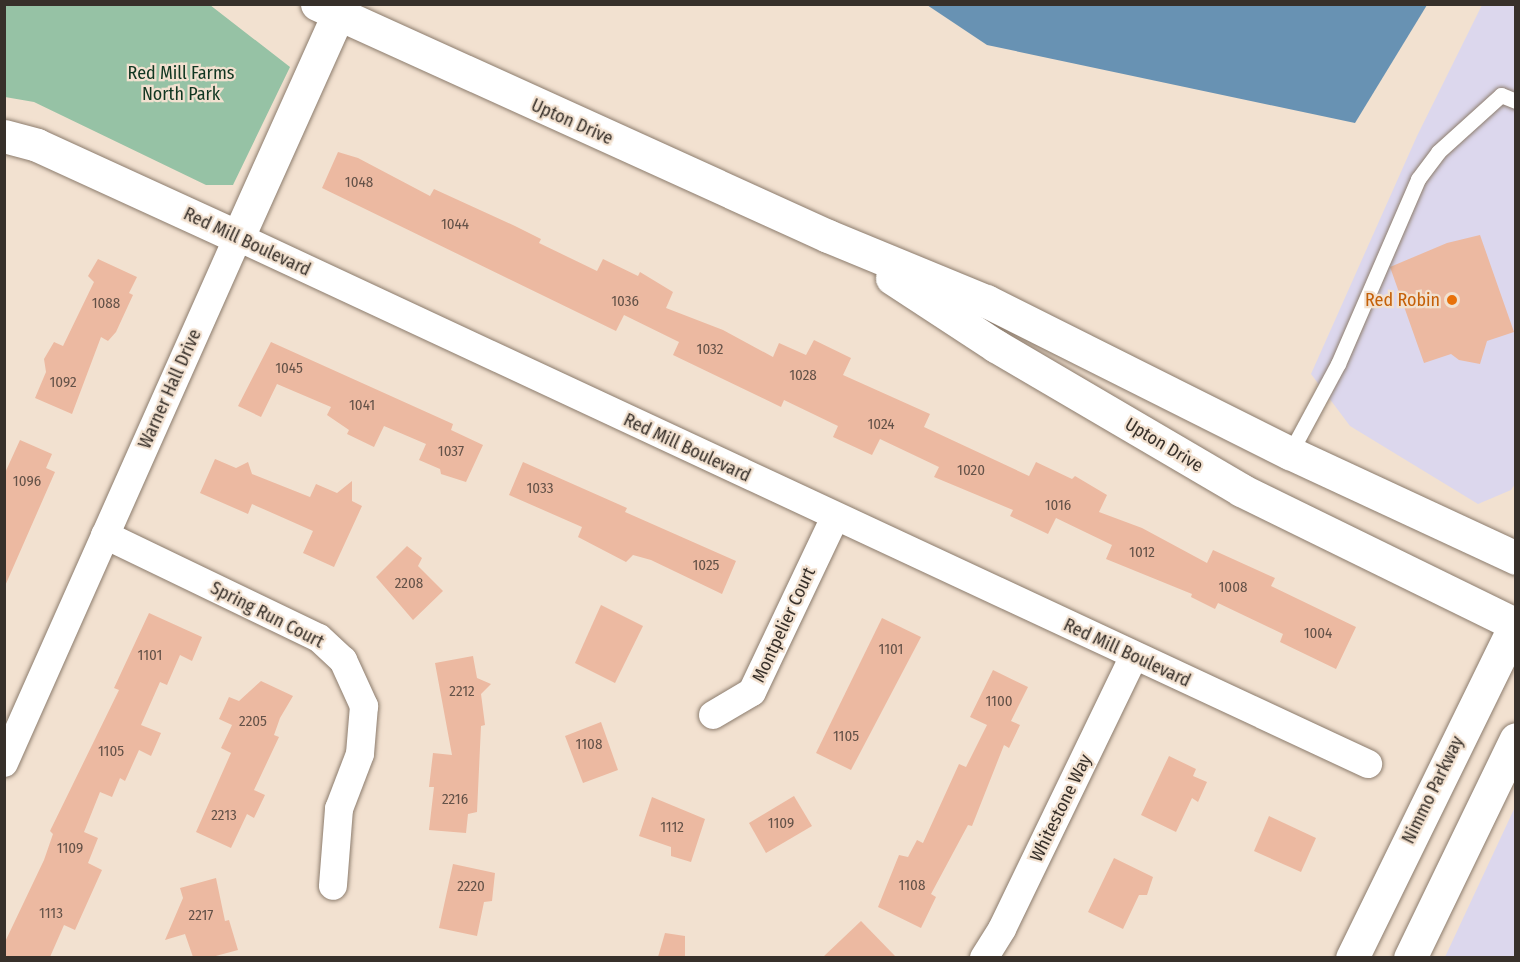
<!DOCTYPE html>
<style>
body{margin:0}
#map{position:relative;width:1520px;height:962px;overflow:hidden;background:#f2e1d0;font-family:"Fira Sans Condensed",sans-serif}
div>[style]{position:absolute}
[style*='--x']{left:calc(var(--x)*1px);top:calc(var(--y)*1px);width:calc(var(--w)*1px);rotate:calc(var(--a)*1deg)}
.commercial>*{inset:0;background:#dcd7ed}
.green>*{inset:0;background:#96c2a5}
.water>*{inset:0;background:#6892b3}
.building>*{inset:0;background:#ecb9a1}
.roads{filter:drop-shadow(0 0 2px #8c7c6d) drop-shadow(0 0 2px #8c7c6d)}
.service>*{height:15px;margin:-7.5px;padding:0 7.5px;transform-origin:7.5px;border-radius:7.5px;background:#fff}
.minor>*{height:28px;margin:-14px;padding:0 14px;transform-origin:14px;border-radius:14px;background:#fff}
.tertiary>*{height:33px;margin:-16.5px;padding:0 16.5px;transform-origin:16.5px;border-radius:16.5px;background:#fff}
.secondary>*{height:33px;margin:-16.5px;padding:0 16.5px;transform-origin:16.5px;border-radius:16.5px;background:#fff}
.dots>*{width:16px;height:16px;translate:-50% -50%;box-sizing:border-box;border:3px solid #f2e1d0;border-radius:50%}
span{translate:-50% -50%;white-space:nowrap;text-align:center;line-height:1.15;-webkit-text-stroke:4.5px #f2e1d0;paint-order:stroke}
.number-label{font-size:15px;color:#645248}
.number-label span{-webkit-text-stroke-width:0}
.park-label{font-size:18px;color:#103621}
.street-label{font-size:18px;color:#37302a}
.food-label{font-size:18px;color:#c56008}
.right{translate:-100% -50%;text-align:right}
.frame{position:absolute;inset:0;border:6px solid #37302a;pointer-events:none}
</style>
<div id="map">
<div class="commercial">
<i style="clip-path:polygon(1482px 5px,1515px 5px,1515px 484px,1511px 490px,1478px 504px,1350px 426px,1311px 374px,1417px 136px)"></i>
<i style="clip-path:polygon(1515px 807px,1515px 957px,1445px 957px)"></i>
</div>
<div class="green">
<i style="clip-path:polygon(4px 5px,210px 5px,290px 67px,233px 185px,206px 185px,34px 102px,5px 97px)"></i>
</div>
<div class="water">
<i style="clip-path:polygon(927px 5px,1427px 5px,1355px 123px,987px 45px)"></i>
</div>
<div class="building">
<i style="clip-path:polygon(338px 152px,358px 158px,430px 196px,434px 189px,515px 226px,541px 239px,539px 243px,597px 271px,603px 259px,638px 276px,640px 272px,673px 292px,666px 308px,723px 330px,773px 357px,779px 343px,806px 355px,814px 340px,851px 358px,843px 375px,930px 414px,924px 427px,1029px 476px,1036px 462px,1072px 479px,1075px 476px,1107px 495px,1099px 512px,1142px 528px,1207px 563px,1213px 550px,1275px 578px,1271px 586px,1356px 627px,1336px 669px,1280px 642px,1283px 634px,1218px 603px,1215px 609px,1191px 597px,1192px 594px,1106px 559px,1112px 545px,1056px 518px,1048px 534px,1010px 516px,1013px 510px,934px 477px,939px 467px,880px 439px,872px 455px,833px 437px,838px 426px,784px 400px,781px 407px,673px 355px,679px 342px,624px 315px,616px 331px,322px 188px)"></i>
<i style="clip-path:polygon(1480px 235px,1514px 332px,1487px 341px,1480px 364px,1459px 360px,1451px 354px,1424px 363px,1390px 267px,1447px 243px)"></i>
<i style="clip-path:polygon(98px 259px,137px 277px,129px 293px,133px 295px,116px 332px,108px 341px,101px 337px,72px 414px,35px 398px,46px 372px,44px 359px,54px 342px,63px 346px,94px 282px,88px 276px)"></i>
<i style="clip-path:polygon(271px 342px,453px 424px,451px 430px,483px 445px,466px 482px,441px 474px,440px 469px,419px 460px,426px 444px,384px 426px,374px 447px,347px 434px,349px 430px,327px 415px,331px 407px,277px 384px,261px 417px,238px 406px)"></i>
<i style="clip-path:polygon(20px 440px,52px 454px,46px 468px,55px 472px,5px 586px,4px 475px)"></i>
<i style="clip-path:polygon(215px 459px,236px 468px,248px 462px,252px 474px,310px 497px,316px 484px,337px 493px,352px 481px,352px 501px,362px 506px,334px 567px,303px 553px,313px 531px,252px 504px,248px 514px,200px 493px)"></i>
<i style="clip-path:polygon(523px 462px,627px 508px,625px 512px,736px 561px,722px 594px,651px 560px,633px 555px,626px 562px,578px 537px,582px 527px,509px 495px)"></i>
<i style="clip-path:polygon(407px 546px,422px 558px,418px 566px,443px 591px,413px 620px,376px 577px)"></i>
<i style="clip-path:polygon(601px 605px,643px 626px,615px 683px,575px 663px)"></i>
<i style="clip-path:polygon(149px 613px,202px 637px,192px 661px,180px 655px,167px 685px,160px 682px,141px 725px,161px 733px,151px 756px,139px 750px,125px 781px,120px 778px,112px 797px,100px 792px,84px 832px,98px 838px,88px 863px,102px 870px,75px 930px,64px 925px,50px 957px,4px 957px,4px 944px,44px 860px,53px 834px,50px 831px,119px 690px,114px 688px)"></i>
<i style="clip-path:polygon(882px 618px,921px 637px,851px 770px,816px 753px)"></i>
<i style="clip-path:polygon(473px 656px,477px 678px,491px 684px,481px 694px,485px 725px,481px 726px,477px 812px,468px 814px,466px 833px,429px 830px,434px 787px,429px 787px,433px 753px,452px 755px,435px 663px)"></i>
<i style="clip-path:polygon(993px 670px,1028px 687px,1011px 721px,1020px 725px,1009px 748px,1004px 745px,972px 826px,968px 825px,931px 894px,936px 897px,921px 928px,878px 907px,899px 855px,908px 857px,917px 840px,923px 843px,959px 764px,966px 767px,987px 725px,970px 717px)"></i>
<i style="clip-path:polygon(261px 681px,293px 696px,280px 718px,274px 735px,279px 737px,254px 790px,265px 795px,254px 818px,247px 814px,231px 848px,196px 832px,231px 753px,221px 748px,232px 725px,219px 719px,229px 697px,239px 701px)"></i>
<i style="clip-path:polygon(601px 722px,618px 770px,583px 783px,565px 736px)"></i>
<i style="clip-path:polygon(1169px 756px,1196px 769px,1193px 776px,1207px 782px,1198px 802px,1192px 798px,1176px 832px,1141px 815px)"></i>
<i style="clip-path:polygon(794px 796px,812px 826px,766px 853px,749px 823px)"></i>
<i style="clip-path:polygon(652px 797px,705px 819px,691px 862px,671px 856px,671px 847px,639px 836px)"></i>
<i style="clip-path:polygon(1269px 816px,1316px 838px,1301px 872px,1254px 851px)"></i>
<i style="clip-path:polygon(1114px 858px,1153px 877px,1147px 895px,1139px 895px,1123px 929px,1088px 912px)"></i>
<i style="clip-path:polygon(453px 864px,495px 873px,492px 901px,484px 902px,477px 936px,439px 928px)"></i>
<i style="clip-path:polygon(216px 878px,225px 921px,229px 920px,238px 950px,212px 957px,193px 957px,185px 934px,165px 940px,183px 898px,180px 888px)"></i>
<i style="clip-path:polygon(861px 921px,896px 957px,823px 957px)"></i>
<i style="clip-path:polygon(665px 933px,685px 936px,685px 957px,658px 957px)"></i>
</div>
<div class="roads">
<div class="service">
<i style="--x:1290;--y:453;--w:101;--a:-61.7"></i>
<i style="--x:1338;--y:364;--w:202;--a:-66.6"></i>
<i style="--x:1418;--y:179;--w:34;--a:-53"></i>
<i style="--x:1438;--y:152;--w:85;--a:-42.1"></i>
<i style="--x:1501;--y:95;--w:16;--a:22"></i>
</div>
<div class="minor">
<i style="--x:105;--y:535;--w:237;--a:25.7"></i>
<i style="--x:319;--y:638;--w:33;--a:43"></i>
<i style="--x:343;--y:660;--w:51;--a:65.5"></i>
<i style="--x:364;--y:706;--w:48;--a:94.8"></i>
<i style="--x:360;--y:754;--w:59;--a:110.9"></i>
<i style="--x:339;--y:809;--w:77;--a:94.5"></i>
<i style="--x:713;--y:715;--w:45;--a:-30.5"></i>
<i style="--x:752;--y:692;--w:194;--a:-64.6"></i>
<i style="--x:4;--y:763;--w:576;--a:-66.02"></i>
<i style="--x:238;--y:237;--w:1247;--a:25"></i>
<i style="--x:984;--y:958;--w:34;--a:-58"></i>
<i style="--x:1002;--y:929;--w:303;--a:-64.2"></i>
</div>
<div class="tertiary">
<i style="--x:4;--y:136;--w:34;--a:15"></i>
<i style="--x:37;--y:145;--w:221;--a:24.6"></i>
<i style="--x:238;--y:237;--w:243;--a:-65.8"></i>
</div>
<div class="secondary">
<i style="--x:317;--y:4;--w:561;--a:24.42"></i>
<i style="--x:828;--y:236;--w:171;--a:22.4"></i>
<i style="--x:986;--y:301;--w:340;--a:26.6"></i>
<i style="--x:1290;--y:453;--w:249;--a:24.9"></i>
<i style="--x:892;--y:278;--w:124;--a:33.2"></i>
<i style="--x:996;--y:346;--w:284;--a:30.4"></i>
<i style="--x:1241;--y:490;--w:306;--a:26.1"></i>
<i style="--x:1352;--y:958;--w:373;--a:-63.9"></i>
<i style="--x:1410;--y:958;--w:243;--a:-64.2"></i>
</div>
</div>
<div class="dots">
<i style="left:1452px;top:300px;background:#e8710a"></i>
</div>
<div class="number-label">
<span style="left:359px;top:183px">1048</span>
<span style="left:455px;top:225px">1044</span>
<span style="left:625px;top:302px">1036</span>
<span style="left:106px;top:304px">1088</span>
<span style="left:710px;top:350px">1032</span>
<span style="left:289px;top:369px">1045</span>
<span style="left:803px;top:376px">1028</span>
<span style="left:63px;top:383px">1092</span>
<span style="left:362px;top:406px">1041</span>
<span style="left:881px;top:425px">1024</span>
<span style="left:451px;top:452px">1037</span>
<span style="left:971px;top:471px">1020</span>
<span style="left:27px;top:482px">1096</span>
<span style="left:540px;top:489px">1033</span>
<span style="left:1058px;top:506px">1016</span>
<span style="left:1142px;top:553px">1012</span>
<span style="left:706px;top:566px">1025</span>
<span style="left:409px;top:584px">2208</span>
<span style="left:1233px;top:588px">1008</span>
<span style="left:1318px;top:634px">1004</span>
<span style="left:891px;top:650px">1101</span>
<span style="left:150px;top:656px">1101</span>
<span style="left:462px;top:692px">2212</span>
<span style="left:999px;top:702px">1100</span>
<span style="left:253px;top:722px">2205</span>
<span style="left:846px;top:737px">1105</span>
<span style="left:589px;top:745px">1108</span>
<span style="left:111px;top:752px">1105</span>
<span style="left:455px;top:800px">2216</span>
<span style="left:224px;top:816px">2213</span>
<span style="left:781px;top:824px">1109</span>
<span style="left:672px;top:828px">1112</span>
<span style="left:70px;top:849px">1109</span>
<span style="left:912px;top:886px">1108</span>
<span style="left:471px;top:887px">2220</span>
<span style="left:51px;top:914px">1113</span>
<span style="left:201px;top:916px">2217</span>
</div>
<div class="park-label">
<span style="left:181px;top:84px">Red Mill Farms<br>North Park</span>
</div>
<div class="street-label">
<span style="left:572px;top:122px;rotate:24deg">Upton Drive</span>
<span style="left:247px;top:242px;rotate:25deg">Red Mill Boulevard</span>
<span style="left:170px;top:389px;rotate:-66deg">Warner Hall Drive</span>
<span style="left:1164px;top:445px;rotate:31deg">Upton Drive</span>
<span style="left:687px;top:448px;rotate:25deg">Red Mill Boulevard</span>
<span style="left:267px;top:615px;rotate:27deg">Spring Run Court</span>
<span style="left:784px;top:625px;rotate:-65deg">Montpelier Court</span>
<span style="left:1127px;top:653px;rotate:25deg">Red Mill Boulevard</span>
<span style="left:1433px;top:790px;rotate:-64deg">Nimmo Parkway</span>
<span style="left:1061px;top:808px;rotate:-64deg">Whitestone Way</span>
</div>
<div class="food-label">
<span class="right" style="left:1440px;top:300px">Red Robin</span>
</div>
<div class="frame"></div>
</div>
